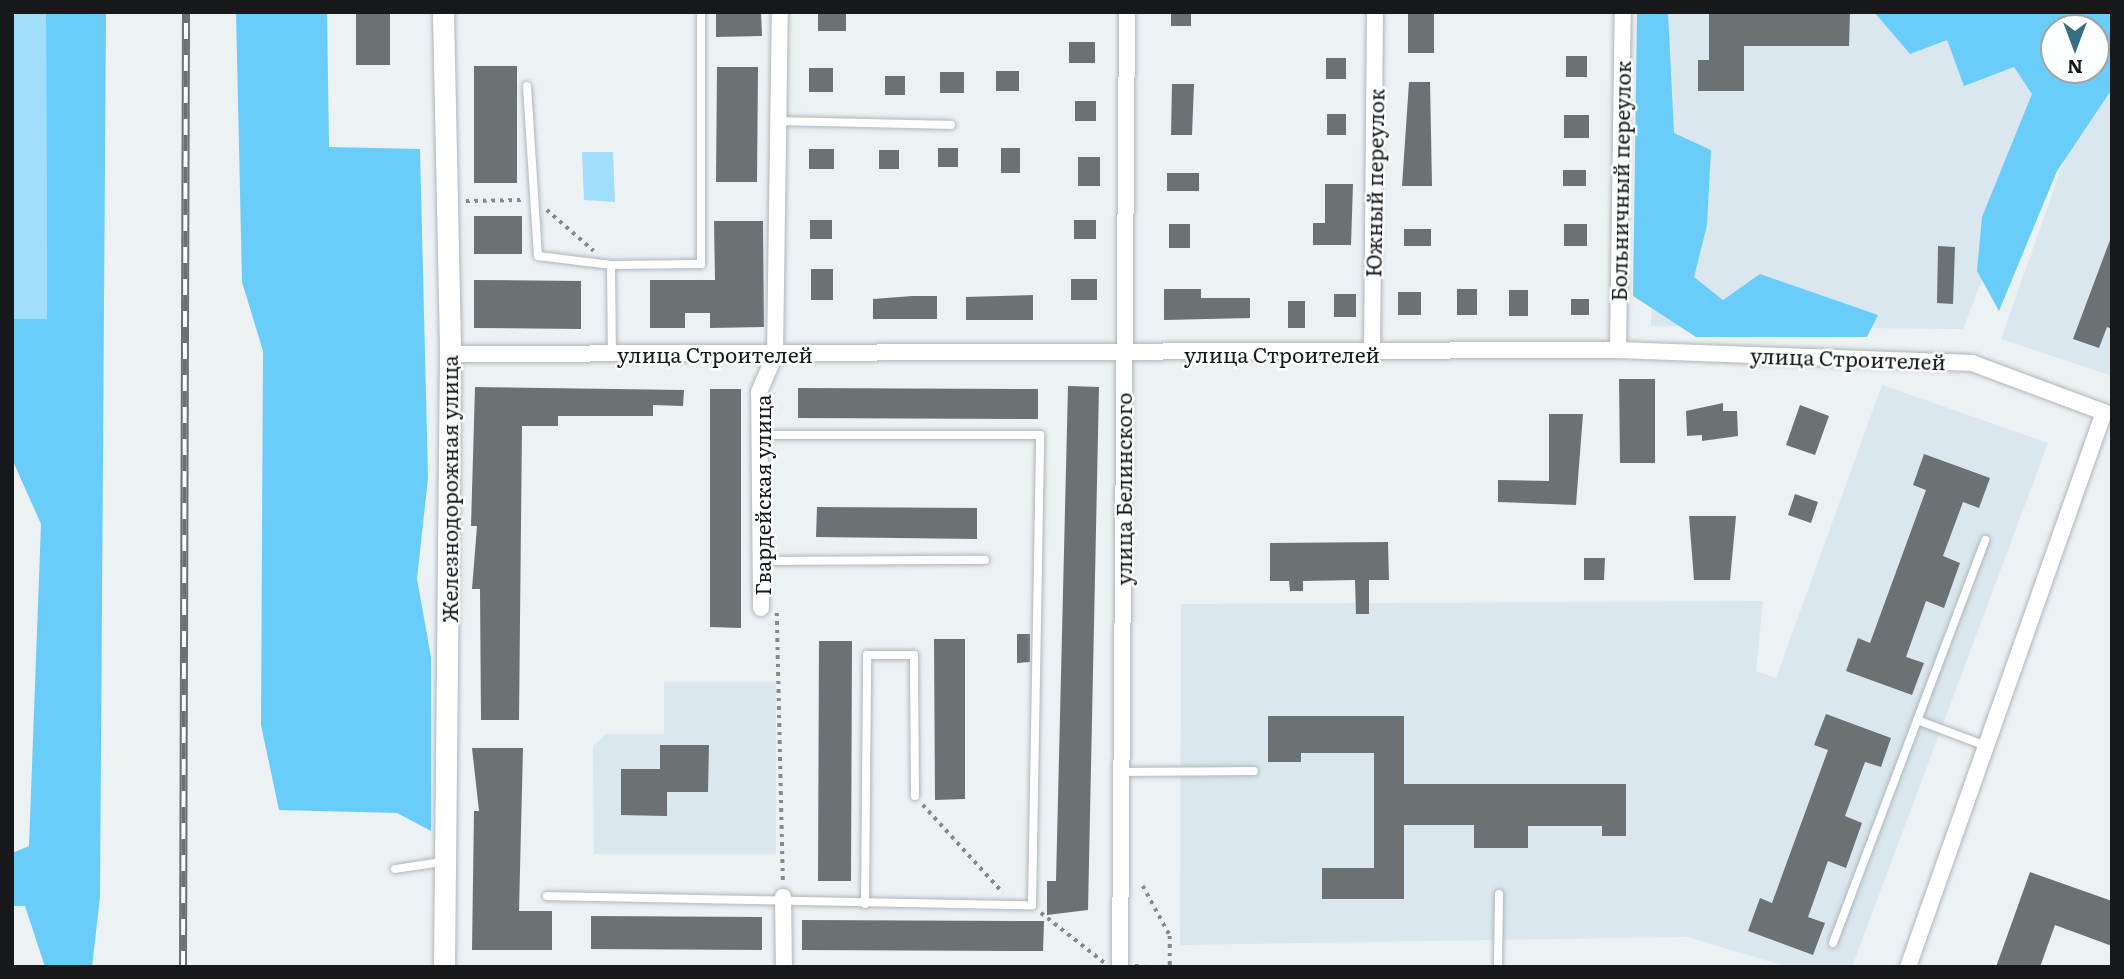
<!DOCTYPE html>
<meta charset="utf-8">
<style>
body{margin:0}
#map{position:relative;width:2124px;height:979px;overflow:hidden;background:#ecf1f4;font-family:Literata,serif}
div>[style]{position:absolute}
[style*='--x']{left:calc(var(--x)*1px);top:calc(var(--y)*1px);width:calc(var(--w)*1px);rotate:calc(var(--a)*1deg)}
.built>*{inset:0;background:#dae7ee}
.green>*{inset:0;background:#a0defb}
.forest>*{inset:0;background:#6acdf9}
.building>*{inset:0;background:#6c7174}
.path>*{height:3.5px;margin-top:-1.75px;transform-origin:0;background:repeating-linear-gradient(90deg,#85898b 0 3.5px,transparent 0 8.5px)}
.roads{filter:drop-shadow(0 0 2px #b0b5b8) drop-shadow(0 0 2px #b0b5b8)}
.service>*{height:8px;margin:-4px;padding:0 4px;transform-origin:4px;border-radius:4px;background:#fff}
.minor>*{height:16px;margin:-8px;padding:0 8px;transform-origin:8px;border-radius:8px;background:#fff}
.tertiary>*{height:21px;margin:-10.5px;padding:0 10.5px;transform-origin:10.5px;border-radius:10.5px;background:#fff}
.rail>*{height:8px;margin-top:-4px;transform-origin:0;background:repeating-linear-gradient(90deg,#fdfefe 0 16px,#6d7072 0 32px);box-sizing:border-box;border-block:2px solid #6d7072}
span{translate:-50% -50%;white-space:nowrap;text-align:center;line-height:1.15;-webkit-text-stroke:5px #fdfefe;paint-order:stroke}
.street-label{font-size:21px;color:#161819}
.frame{position:absolute;inset:0;border:14px solid #161819;pointer-events:none}
.north{position:absolute;left:2040px;top:14px;width:70px;height:70px;box-sizing:border-box;background:#fdfefe;border:2px solid #a1a2a2;border-radius:50%;rotate:180deg;font-size:19px;font-weight:700;line-height:28px;text-align:center;color:#161819}
.north::after{content:'';display:block;margin:auto;width:24px;height:32px;background:#336d86;clip-path:polygon(50% 0,100% 100%,50% 72%,0 100%)}
</style>
<div id="map">
<div class="built">
<i style="clip-path:polygon(1656px 12px,2086px 12px,2054px 28px,2054px 70px,2064px 70px,1963px 329px,1651px 326px)"></i>
<i style="clip-path:polygon(2112px 25px,2112px 376px,2001px 339px)"></i>
<i style="clip-path:polygon(1882px 385px,2048px 443px,1852px 967px,1788px 967px,1687px 937px,1180px 945px,1181px 604px,1763px 601px,1756px 671px,1776px 678px)"></i>
<i style="clip-path:polygon(664px 682px,776px 682px,776px 854px,594px 854px,593px 746px,606px 734px,664px 734px)"></i>
</div>
<div class="green">
<i style="clip-path:polygon(12px 12px,46px 12px,47px 319px,12px 319px)"></i>
<i style="clip-path:polygon(582px 152px,613px 152px,615px 202px,584px 200px)"></i>
</div>
<div class="forest">
<i style="clip-path:polygon(46px 12px,106px 12px,100px 897px,92px 967px,45px 967px,25px 906px,12px 906px,12px 853px,29px 846px,41px 524px,12px 459px,12px 319px,47px 319px)"></i>
<i style="clip-path:polygon(236px 12px,327px 12px,329px 147px,420px 149px,428px 478px,417px 579px,431px 657px,431px 831px,397px 813px,279px 810px,261px 725px,263px 351px,242px 282px)"></i>
<i style="clip-path:polygon(1637px 12px,1668px 12px,1674px 133px,1711px 150px,1707px 225px,1694px 277px,1723px 300px,1760px 274px,1878px 315px,1867px 337px,1696px 337px,1633px 296px)"></i>
<i style="clip-path:polygon(evenodd,1874px 12px,2112px 12px,2112px 89px,2057px 171px,1999px 311px,1977px 271px,1982px 217px,2032px 94px,2014px 67px,1964px 86px,1947px 40px,1910px 54px,1874px 12px,2054px 28px,2096px 28px,2096px 70px,2054px 70px,2054px 28px)"></i>
</div>
<div class="building">
<i style="clip-path:polygon(356px 12px,390px 12px,390px 65px,356px 65px)"></i>
<i style="clip-path:polygon(716px 12px,761px 12px,762px 36px,716px 37px)"></i>
<i style="clip-path:polygon(818px 12px,846px 12px,846px 31px,818px 31px)"></i>
<i style="clip-path:polygon(1171px 12px,1191px 12px,1191px 26px,1171px 26px)"></i>
<i style="clip-path:polygon(1408px 12px,1434px 12px,1434px 53px,1408px 53px)"></i>
<i style="clip-path:polygon(1709px 12px,1850px 12px,1849px 46px,1744px 46px,1744px 91px,1698px 91px,1698px 60px,1709px 60px)"></i>
<i style="clip-path:polygon(1069px 42px,1095px 42px,1095px 63px,1069px 63px)"></i>
<i style="clip-path:polygon(1566px 56px,1587px 56px,1587px 77px,1566px 77px)"></i>
<i style="clip-path:polygon(1326px 58px,1346px 58px,1346px 79px,1326px 79px)"></i>
<i style="clip-path:polygon(474px 66px,517px 66px,517px 183px,474px 183px)"></i>
<i style="clip-path:polygon(717px 67px,758px 67px,757px 182px,716px 182px)"></i>
<i style="clip-path:polygon(809px 68px,833px 68px,833px 92px,809px 92px)"></i>
<i style="clip-path:polygon(996px 71px,1019px 71px,1019px 91px,996px 91px)"></i>
<i style="clip-path:polygon(940px 72px,964px 72px,964px 93px,940px 93px)"></i>
<i style="clip-path:polygon(885px 76px,905px 76px,905px 95px,885px 95px)"></i>
<i style="clip-path:polygon(1409px 82px,1430px 82px,1432px 186px,1402px 186px)"></i>
<i style="clip-path:polygon(1172px 84px,1194px 84px,1192px 135px,1171px 135px)"></i>
<i style="clip-path:polygon(1075px 101px,1096px 101px,1096px 121px,1075px 121px)"></i>
<i style="clip-path:polygon(1327px 114px,1346px 114px,1346px 135px,1327px 135px)"></i>
<i style="clip-path:polygon(1564px 115px,1589px 115px,1589px 138px,1564px 138px)"></i>
<i style="clip-path:polygon(938px 148px,958px 148px,958px 167px,938px 167px)"></i>
<i style="clip-path:polygon(1001px 148px,1020px 148px,1020px 173px,1001px 173px)"></i>
<i style="clip-path:polygon(809px 149px,834px 149px,834px 169px,809px 169px)"></i>
<i style="clip-path:polygon(879px 150px,899px 150px,899px 169px,879px 169px)"></i>
<i style="clip-path:polygon(1078px 157px,1100px 157px,1100px 186px,1078px 186px)"></i>
<i style="clip-path:polygon(1563px 170px,1586px 170px,1586px 186px,1563px 186px)"></i>
<i style="clip-path:polygon(1167px 173px,1199px 173px,1199px 191px,1167px 191px)"></i>
<i style="clip-path:polygon(1325px 184px,1353px 184px,1351px 245px,1313px 245px,1313px 223px,1325px 223px)"></i>
<i style="clip-path:polygon(474px 216px,522px 216px,522px 254px,474px 254px)"></i>
<i style="clip-path:polygon(810px 220px,832px 220px,832px 239px,810px 239px)"></i>
<i style="clip-path:polygon(1074px 220px,1096px 220px,1096px 239px,1074px 239px)"></i>
<i style="clip-path:polygon(714px 221px,763px 221px,764px 327px,710px 328px,710px 313px,685px 313px,685px 328px,650px 328px,650px 280px,715px 280px)"></i>
<i style="clip-path:polygon(1169px 224px,1190px 224px,1190px 248px,1169px 248px)"></i>
<i style="clip-path:polygon(1564px 224px,1587px 224px,1587px 246px,1564px 246px)"></i>
<i style="clip-path:polygon(1404px 229px,1431px 229px,1431px 246px,1404px 246px)"></i>
<i style="clip-path:polygon(2110px 240px,2112px 329px,2107px 327px,2099px 348px,2073px 339px)"></i>
<i style="clip-path:polygon(1938px 246px,1955px 247px,1953px 304px,1937px 303px)"></i>
<i style="clip-path:polygon(811px 269px,833px 269px,833px 300px,811px 300px)"></i>
<i style="clip-path:polygon(1071px 279px,1097px 279px,1097px 300px,1071px 300px)"></i>
<i style="clip-path:polygon(474px 280px,581px 281px,581px 329px,474px 328px)"></i>
<i style="clip-path:polygon(1164px 289px,1201px 289px,1201px 298px,1250px 298px,1250px 318px,1164px 320px)"></i>
<i style="clip-path:polygon(1457px 289px,1477px 289px,1477px 315px,1457px 315px)"></i>
<i style="clip-path:polygon(1509px 290px,1528px 290px,1528px 316px,1509px 316px)"></i>
<i style="clip-path:polygon(1398px 292px,1421px 292px,1421px 315px,1398px 315px)"></i>
<i style="clip-path:polygon(1334px 294px,1356px 294px,1356px 317px,1334px 317px)"></i>
<i style="clip-path:polygon(1033px 295px,1033px 320px,966px 320px,966px 297px)"></i>
<i style="clip-path:polygon(913px 296px,937px 296px,937px 319px,873px 319px,873px 299px)"></i>
<i style="clip-path:polygon(1571px 299px,1589px 299px,1589px 315px,1571px 315px)"></i>
<i style="clip-path:polygon(1288px 301px,1305px 301px,1305px 328px,1288px 328px)"></i>
<i style="clip-path:polygon(1619px 379px,1655px 379px,1655px 463px,1620px 463px)"></i>
<i style="clip-path:polygon(1068px 386px,1099px 387px,1088px 910px,1047px 915px,1047px 881px,1056px 881px)"></i>
<i style="clip-path:polygon(475px 387px,684px 390px,683px 406px,653px 405px,653px 416px,558px 416px,558px 426px,522px 426px,519px 720px,481px 720px,480px 589px,472px 589px,477px 526px,471px 526px)"></i>
<i style="clip-path:polygon(798px 388px,1038px 389px,1038px 419px,798px 418px)"></i>
<i style="clip-path:polygon(710px 389px,741px 389px,741px 628px,710px 627px)"></i>
<i style="clip-path:polygon(1723px 403px,1723px 411px,1737px 411px,1738px 436px,1702px 441px,1702px 435px,1687px 436px,1686px 411px)"></i>
<i style="clip-path:polygon(1800px 405px,1829px 416px,1815px 455px,1786px 445px)"></i>
<i style="clip-path:polygon(1549px 414px,1583px 414px,1576px 505px,1498px 502px,1498px 480px,1549px 481px)"></i>
<i style="clip-path:polygon(1924px 454px,1990px 478px,1979px 508px,1963px 502px,1943px 556px,1960px 563px,1944px 608px,1926px 601px,1906px 657px,1924px 663px,1912px 695px,1846px 671px,1858px 638px,1870px 643px,1926px 490px,1913px 485px)"></i>
<i style="clip-path:polygon(1795px 494px,1818px 502px,1811px 523px,1788px 515px)"></i>
<i style="clip-path:polygon(817px 507px,977px 508px,977px 539px,816px 537px)"></i>
<i style="clip-path:polygon(1689px 516px,1736px 516px,1730px 580px,1694px 580px)"></i>
<i style="clip-path:polygon(1388px 542px,1389px 580px,1369px 580px,1369px 614px,1356px 614px,1355px 580px,1303px 581px,1303px 591px,1290px 591px,1289px 581px,1270px 581px,1270px 543px)"></i>
<i style="clip-path:polygon(1584px 558px,1605px 558px,1604px 580px,1584px 580px)"></i>
<i style="clip-path:polygon(1017px 634px,1030px 634px,1030px 662px,1017px 663px)"></i>
<i style="clip-path:polygon(934px 639px,965px 639px,965px 799px,935px 800px)"></i>
<i style="clip-path:polygon(819px 641px,852px 641px,851px 881px,818px 881px)"></i>
<i style="clip-path:polygon(1826px 714px,1891px 738px,1881px 767px,1865px 762px,1845px 816px,1862px 823px,1846px 868px,1828px 861px,1808px 917px,1825px 923px,1813px 955px,1748px 931px,1760px 898px,1772px 903px,1828px 750px,1814px 745px)"></i>
<i style="clip-path:polygon(1268px 716px,1404px 716px,1404px 784px,1626px 784px,1626px 836px,1602px 836px,1602px 826px,1528px 826px,1528px 848px,1474px 848px,1474px 825px,1404px 825px,1404px 899px,1322px 899px,1322px 868px,1374px 868px,1374px 753px,1301px 753px,1301px 762px,1268px 762px)"></i>
<i style="clip-path:polygon(660px 745px,709px 745px,708px 792px,667px 792px,667px 816px,621px 815px,621px 769px,660px 769px)"></i>
<i style="clip-path:polygon(472px 748px,523px 748px,519px 911px,552px 911px,552px 950px,472px 950px,474px 811px,479px 811px)"></i>
<i style="clip-path:polygon(2030px 872px,2112px 901px,2112px 946px,2055px 925px,2040px 967px,1996px 967px)"></i>
<i style="clip-path:polygon(591px 916px,762px 917px,762px 950px,591px 949px)"></i>
<i style="clip-path:polygon(802px 920px,1044px 921px,1043px 951px,802px 950px)"></i>
</div>
<div class="path">
<i style="--x:466;--y:201;--w:56;--a:-1"></i>
<i style="--x:547;--y:210;--w:62;--a:41.1"></i>
<i style="--x:777;--y:613;--w:270;--a:88.7"></i>
<i style="--x:923;--y:805;--w:119;--a:47.7"></i>
<i style="--x:1143;--y:886;--w:57;--a:61.6"></i>
<i style="--x:1170;--y:936;--w:31;--a:90"></i>
<i style="--x:1041;--y:913;--w:83;--a:38.1"></i>
<i style="--x:1135;--y:966;--w:11;--a:5"></i>
</div>
<div class="roads">
<div class="service">
<i style="--x:527;--y:86;--w:170;--a:86.3"></i>
<i style="--x:538;--y:256;--w:74;--a:7"></i>
<i style="--x:611;--y:265;--w:90;--a:-0.6"></i>
<i style="--x:701;--y:264;--w:252;--a:-90"></i>
<i style="--x:779;--y:121;--w:172;--a:1.3"></i>
<i style="--x:611;--y:265;--w:89;--a:89.4"></i>
<i style="--x:761;--y:561;--w:224;--a:-0.3"></i>
<i style="--x:1917;--y:720;--w:74;--a:20.6"></i>
<i style="--x:1122;--y:772;--w:132;--a:-0.4"></i>
<i style="--x:395;--y:869;--w:48;--a:-8.5"></i>
<i style="--x:547;--y:896;--w:485;--a:1.1"></i>
<i style="--x:1032;--y:905;--w:470;--a:-89"></i>
<i style="--x:1040;--y:435;--w:280;--a:180"></i>
<i style="--x:865;--y:904;--w:249;--a:-89.5"></i>
<i style="--x:867;--y:655;--w:47;--a:0"></i>
<i style="--x:914;--y:655;--w:141;--a:89.6"></i>
<i style="--x:1833;--y:943;--w:431;--a:-69.3"></i>
<i style="--x:1498;--y:967;--w:73;--a:-89.2"></i>
</div>
<div class="minor">
<i style="--x:1618;--y:350;--w:338;--a:-89.2"></i>
<i style="--x:450;--y:354;--w:1168;--a:-0.2"></i>
<i style="--x:1618;--y:350;--w:354;--a:2.1"></i>
<i style="--x:1972;--y:363;--w:141;--a:20.4"></i>
<i style="--x:2104;--y:412;--w:589;--a:109.45"></i>
<i style="--x:1372;--y:354;--w:342;--a:-89.5"></i>
<i style="--x:761;--y:608;--w:216;--a:-90.5"></i>
<i style="--x:759;--y:392;--w:40;--a:-66.6"></i>
<i style="--x:775;--y:355;--w:343;--a:-89.2"></i>
<i style="--x:783;--y:897;--w:70;--a:89.2"></i>
<i style="--x:1120;--y:967;--w:955;--a:-89.58"></i>
</div>
<div class="tertiary">
<i style="--x:443;--y:12;--w:342;--a:88.8"></i>
<i style="--x:450;--y:354;--w:613;--a:90.56"></i>
</div>
</div>
<div class="rail">
<i style="--x:183;--y:967;--w:955;--a:-89.82"></i>
</div>
<div class="street-label">
<span style="left:1620px;top:181px;rotate:-89deg">Больничный переулок</span>
<span style="left:1374px;top:183px;rotate:-89deg">Южный переулок</span>
<span style="left:715px;top:354px">улица Строителей</span>
<span style="left:1282px;top:354px">улица Строителей</span>
<span style="left:1848px;top:358px;rotate:2deg">улица Строителей</span>
<span style="left:449px;top:489px;rotate:-90deg">Железнодорожная улица</span>
<span style="left:1123px;top:489px;rotate:-90deg">улица Белинского</span>
<span style="left:762px;top:495px;rotate:-90deg">Гвардейская улица</span>
</div>
<div class="frame"></div>
<div class="north">N</div>
</div>
